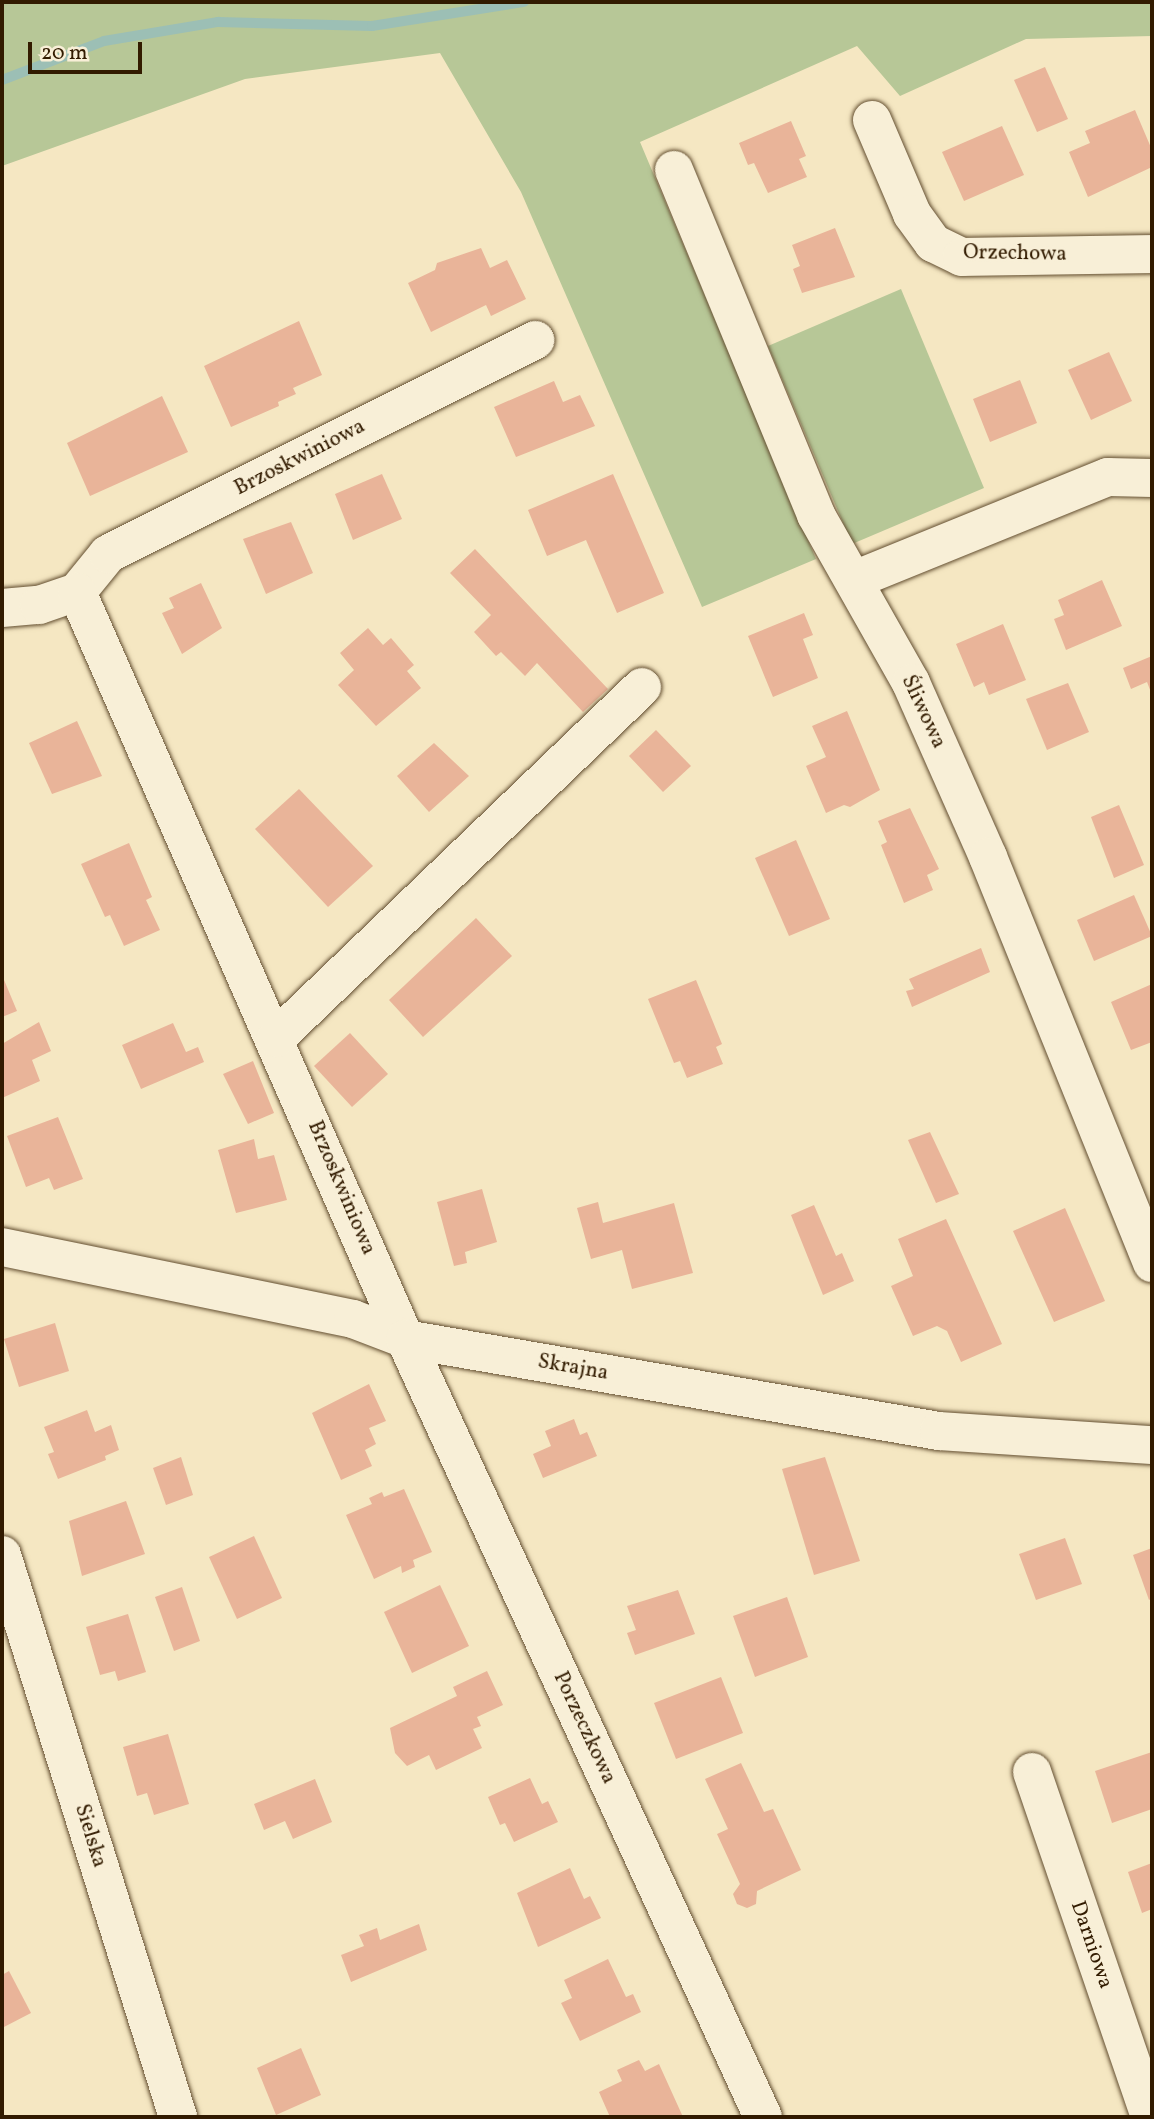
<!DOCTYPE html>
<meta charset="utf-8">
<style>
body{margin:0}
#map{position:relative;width:1154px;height:2119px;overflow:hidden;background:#f5e7c2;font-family:Vollkorn,serif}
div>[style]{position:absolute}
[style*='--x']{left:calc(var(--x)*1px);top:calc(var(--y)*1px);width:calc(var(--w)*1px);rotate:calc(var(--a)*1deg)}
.green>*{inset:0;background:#b7c797}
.stream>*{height:10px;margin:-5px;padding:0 5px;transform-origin:5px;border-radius:5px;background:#9cbfb5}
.building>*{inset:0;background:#e9b499}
.roads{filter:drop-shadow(0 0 2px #634e30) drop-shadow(0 0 2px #634e30)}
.minor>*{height:38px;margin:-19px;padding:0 19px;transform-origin:19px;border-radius:19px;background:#f8efd7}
span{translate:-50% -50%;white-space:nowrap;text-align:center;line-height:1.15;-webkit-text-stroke:5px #f8efd7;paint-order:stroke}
.street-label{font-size:21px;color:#321b00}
.frame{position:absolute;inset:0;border:4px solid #321b00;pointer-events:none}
.scale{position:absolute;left:28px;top:42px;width:114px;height:32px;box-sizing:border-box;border:4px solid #321b00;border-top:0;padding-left:9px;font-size:21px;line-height:24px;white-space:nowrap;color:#321b00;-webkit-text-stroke:5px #f8efd7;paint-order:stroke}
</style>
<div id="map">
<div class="green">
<i style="clip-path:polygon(2px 2px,1152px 2px,1152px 36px,1026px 39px,900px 96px,857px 46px,640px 142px,816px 559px,702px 607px,521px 192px,440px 53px,245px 79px,2px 166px)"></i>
<i style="clip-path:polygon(901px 289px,984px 488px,852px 544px,768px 346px)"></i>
</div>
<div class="stream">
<i style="--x:2;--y:80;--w:109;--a:-20.9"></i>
<i style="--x:104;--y:41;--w:116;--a:-9.5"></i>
<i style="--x:218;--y:22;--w:154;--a:1.5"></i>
<i style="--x:372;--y:26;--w:154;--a:-9"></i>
</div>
<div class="building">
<i style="clip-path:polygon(1045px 67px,1068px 119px,1037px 132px,1014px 80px)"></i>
<i style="clip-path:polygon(1135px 110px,1152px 150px,1152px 167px,1088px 197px,1069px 152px,1090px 143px,1085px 131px)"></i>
<i style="clip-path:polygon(791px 121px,806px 156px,799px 159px,807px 177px,768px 193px,754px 163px,748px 165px,739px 143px)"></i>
<i style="clip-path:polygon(1002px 126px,1024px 175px,964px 201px,942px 152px)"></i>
<i style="clip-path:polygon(835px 228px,855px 277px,802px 293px,793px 269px,800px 266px,792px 245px)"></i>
<i style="clip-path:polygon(481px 248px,490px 268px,507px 260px,526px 299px,491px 316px,486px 305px,431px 332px,408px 283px,435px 270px,437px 263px)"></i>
<i style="clip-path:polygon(299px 321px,322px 375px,293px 388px,296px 394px,278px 402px,279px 406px,231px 427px,204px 366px)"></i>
<i style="clip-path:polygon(1109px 352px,1132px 401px,1091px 420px,1068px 370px)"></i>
<i style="clip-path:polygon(1020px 380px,1037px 423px,990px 442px,973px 399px)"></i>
<i style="clip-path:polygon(554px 381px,563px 402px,580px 395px,595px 426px,516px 457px,494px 407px)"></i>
<i style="clip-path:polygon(162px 396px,188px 452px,90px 496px,67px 443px)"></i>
<i style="clip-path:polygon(382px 474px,402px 519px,353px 540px,335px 494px)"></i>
<i style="clip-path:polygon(613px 474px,664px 593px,617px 613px,586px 540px,547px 556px,528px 510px)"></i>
<i style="clip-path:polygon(291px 522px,313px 573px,266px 594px,243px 539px)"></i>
<i style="clip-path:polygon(475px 549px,608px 689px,583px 712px,537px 663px,525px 676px,501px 652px,496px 656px,474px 632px,491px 615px,450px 573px)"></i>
<i style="clip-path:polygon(1102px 580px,1122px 626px,1066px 650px,1054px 619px,1064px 615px,1058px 600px)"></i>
<i style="clip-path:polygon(201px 583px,222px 628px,182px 654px,162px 613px,174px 608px,169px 598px)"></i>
<i style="clip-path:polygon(804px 613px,813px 635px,803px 639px,818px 678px,773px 697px,748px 636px)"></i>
<i style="clip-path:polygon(1003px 624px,1026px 680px,989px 695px,984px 682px,974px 687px,956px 644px)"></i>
<i style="clip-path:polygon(368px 628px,383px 645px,391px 638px,414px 665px,407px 671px,421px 688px,376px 726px,338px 685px,354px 670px,340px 653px)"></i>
<i style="clip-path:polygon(1152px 656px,1152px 695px,1147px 682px,1131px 689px,1123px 668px)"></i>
<i style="clip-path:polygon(1068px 683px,1089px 732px,1047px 750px,1026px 699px)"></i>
<i style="clip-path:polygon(847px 711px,880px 790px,850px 807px,844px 805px,826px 813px,806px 766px,826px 757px,812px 726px)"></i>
<i style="clip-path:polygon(77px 721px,102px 776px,52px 794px,29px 743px)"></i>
<i style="clip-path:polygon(656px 730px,691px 766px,663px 792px,629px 756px)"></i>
<i style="clip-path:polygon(434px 743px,469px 776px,429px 812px,397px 776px)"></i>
<i style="clip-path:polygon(299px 789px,373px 866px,328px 907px,255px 829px)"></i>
<i style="clip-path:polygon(1119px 805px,1144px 865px,1114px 878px,1091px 817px)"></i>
<i style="clip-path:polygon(910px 808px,939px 869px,927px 875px,933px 890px,904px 903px,881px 845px,887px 842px,878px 821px)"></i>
<i style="clip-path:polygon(796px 840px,830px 919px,789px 936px,755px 858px)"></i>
<i style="clip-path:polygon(129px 843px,152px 897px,146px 900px,160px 930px,124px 946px,110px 915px,105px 917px,81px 864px)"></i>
<i style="clip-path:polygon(1134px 895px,1152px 936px,1094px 961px,1077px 920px)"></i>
<i style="clip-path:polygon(476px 918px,512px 956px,423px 1037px,389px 1000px)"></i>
<i style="clip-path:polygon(981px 948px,990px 972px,912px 1007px,906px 991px,914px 989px,909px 979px)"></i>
<i style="clip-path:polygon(2px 975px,17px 1011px,2px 1017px)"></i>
<i style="clip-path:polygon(696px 980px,722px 1044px,716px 1047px,723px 1064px,687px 1078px,680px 1061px,674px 1063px,648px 999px)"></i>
<i style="clip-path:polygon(1152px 984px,1152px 1042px,1131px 1050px,1111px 1002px)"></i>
<i style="clip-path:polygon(39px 1022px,51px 1051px,32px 1060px,40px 1081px,2px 1098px,2px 1044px)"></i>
<i style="clip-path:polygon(173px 1023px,186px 1052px,198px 1047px,204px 1062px,141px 1089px,122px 1045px)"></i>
<i style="clip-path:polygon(350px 1033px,388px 1074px,352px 1107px,314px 1066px)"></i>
<i style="clip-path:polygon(253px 1061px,274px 1113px,248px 1124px,223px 1074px)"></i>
<i style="clip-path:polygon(58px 1117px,83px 1179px,54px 1190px,49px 1178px,26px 1187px,7px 1136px)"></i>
<i style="clip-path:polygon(930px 1132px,959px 1194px,936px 1203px,908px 1140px)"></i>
<i style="clip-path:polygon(254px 1139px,258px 1159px,274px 1155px,287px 1200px,236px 1213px,218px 1150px)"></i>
<i style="clip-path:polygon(482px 1189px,497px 1242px,465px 1252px,467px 1263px,454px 1266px,437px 1202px)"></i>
<i style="clip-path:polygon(598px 1202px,603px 1223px,674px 1203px,693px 1273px,632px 1289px,622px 1250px,591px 1259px,577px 1208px)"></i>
<i style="clip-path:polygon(814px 1205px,836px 1256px,842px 1253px,854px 1281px,823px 1295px,791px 1215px)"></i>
<i style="clip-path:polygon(1065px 1208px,1105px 1301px,1054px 1322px,1013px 1231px)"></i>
<i style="clip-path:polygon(946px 1219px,1002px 1344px,961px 1362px,947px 1331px,937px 1326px,913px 1336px,891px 1286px,913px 1276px,898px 1239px)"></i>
<i style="clip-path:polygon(55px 1323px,69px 1371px,19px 1387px,4px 1339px)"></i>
<i style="clip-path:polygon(369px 1384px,386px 1421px,369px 1428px,376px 1444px,365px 1450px,372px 1466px,341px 1480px,312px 1413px)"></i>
<i style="clip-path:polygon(87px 1410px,95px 1432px,111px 1425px,119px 1450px,105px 1456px,106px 1460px,58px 1479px,48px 1454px,54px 1452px,44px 1427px)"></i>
<i style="clip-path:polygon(574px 1419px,580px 1435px,587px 1432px,597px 1456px,543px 1478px,533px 1454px,551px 1446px,545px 1431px)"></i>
<i style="clip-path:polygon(181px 1457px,193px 1495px,166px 1505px,153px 1468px)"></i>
<i style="clip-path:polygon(825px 1457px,860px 1561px,814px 1575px,782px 1469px)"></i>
<i style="clip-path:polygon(404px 1489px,432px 1552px,413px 1560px,415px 1567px,402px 1573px,401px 1566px,374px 1579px,346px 1515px,372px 1504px,369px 1498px,382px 1492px,384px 1497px)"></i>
<i style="clip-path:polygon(126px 1501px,145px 1554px,82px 1576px,69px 1521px)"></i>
<i style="clip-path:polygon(254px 1536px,282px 1598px,237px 1619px,209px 1557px)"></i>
<i style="clip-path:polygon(1065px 1538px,1082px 1584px,1036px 1600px,1019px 1554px)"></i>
<i style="clip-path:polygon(1152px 1548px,1152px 1598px,1149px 1600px,1133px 1555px)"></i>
<i style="clip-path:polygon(440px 1585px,469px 1646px,412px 1673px,384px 1612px)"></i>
<i style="clip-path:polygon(182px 1587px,200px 1641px,174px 1651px,155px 1597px)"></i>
<i style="clip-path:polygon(678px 1590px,695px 1634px,635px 1655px,627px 1633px,636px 1630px,627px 1606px)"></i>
<i style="clip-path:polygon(787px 1597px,808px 1657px,755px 1677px,733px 1616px)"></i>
<i style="clip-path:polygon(128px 1614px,146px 1672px,118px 1681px,115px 1671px,100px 1675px,86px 1627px)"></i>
<i style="clip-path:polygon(487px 1671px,503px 1705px,477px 1717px,481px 1726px,473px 1729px,482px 1748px,436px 1770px,429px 1755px,407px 1766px,395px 1753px,390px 1728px,457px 1696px,453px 1687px)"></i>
<i style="clip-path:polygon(721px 1677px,743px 1733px,676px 1759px,654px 1703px)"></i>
<i style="clip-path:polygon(168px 1734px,189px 1804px,154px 1815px,147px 1793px,137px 1796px,123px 1747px)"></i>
<i style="clip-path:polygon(1152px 1752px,1152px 1809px,1112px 1823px,1095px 1771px)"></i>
<i style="clip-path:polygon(741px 1763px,764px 1812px,773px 1809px,801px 1870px,757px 1891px,756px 1904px,747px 1908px,737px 1904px,733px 1894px,740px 1884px,717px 1834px,728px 1829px,705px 1779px)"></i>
<i style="clip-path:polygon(530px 1778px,542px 1804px,548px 1801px,558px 1822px,514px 1842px,505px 1823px,500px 1825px,488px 1797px)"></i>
<i style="clip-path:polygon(315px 1779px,332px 1822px,293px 1839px,285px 1821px,264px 1830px,254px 1804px)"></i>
<i style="clip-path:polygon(1152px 1863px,1152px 1909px,1142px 1913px,1128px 1872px)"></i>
<i style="clip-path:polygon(570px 1868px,584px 1899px,590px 1896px,601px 1918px,538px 1947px,517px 1893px)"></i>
<i style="clip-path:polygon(419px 1924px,427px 1950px,351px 1982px,341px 1955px,364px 1946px,359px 1935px,377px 1928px,380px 1940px)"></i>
<i style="clip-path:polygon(608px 1959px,626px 1997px,633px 1994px,641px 2012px,580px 2041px,561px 2003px,572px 1998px,564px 1980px)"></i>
<i style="clip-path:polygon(9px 1971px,31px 2013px,2px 2028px,2px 1975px)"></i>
<i style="clip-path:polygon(301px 2048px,321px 2095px,276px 2115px,257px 2068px)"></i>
<i style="clip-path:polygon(639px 2060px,645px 2071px,659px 2064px,683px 2117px,610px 2117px,599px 2092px,622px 2081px,617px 2070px)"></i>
</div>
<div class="roads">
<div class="minor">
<i style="--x:872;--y:120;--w:102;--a:66.9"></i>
<i style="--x:912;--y:214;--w:36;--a:54"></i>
<i style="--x:933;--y:243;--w:32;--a:26"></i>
<i style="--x:962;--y:257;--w:190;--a:-0.9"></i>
<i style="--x:674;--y:170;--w:373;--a:67.6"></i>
<i style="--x:816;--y:515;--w:193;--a:60.5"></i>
<i style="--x:911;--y:683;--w:190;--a:66.1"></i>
<i style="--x:988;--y:857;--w:438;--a:68"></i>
<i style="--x:854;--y:580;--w:274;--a:-22.1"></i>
<i style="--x:1108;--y:477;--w:44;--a:1.3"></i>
<i style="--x:77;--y:592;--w:49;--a:-50.8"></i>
<i style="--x:108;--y:554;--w:478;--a:-26.6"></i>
<i style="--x:2;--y:608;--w:37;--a:-5"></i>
<i style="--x:39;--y:605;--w:40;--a:-18.9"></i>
<i style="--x:77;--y:592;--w:816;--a:66.29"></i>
<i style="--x:405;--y:1339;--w:856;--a:65.29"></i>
<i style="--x:276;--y:1038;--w:507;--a:-43.8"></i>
<i style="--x:2;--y:1247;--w:358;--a:11.6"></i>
<i style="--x:353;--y:1319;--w:56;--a:21"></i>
<i style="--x:405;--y:1339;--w:542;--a:9.78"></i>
<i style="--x:939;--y:1431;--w:213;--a:3.8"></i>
<i style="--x:2;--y:1555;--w:589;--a:72.61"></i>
<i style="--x:1032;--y:1772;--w:365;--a:71.1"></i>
</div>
</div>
<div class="street-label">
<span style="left:1015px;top:254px;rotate:1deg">Orzechowa</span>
<span style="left:300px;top:458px;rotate:-27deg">Brzoskwiniowa</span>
<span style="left:923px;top:712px;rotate:65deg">Śliwowa</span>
<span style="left:341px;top:1188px;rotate:67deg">Brzoskwiniowa</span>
<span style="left:573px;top:1368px;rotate:10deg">Skrajna</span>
<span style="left:584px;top:1728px;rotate:65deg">Porzeczkowa</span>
<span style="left:90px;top:1836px;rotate:73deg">Sielska</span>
<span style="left:1091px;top:1945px;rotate:71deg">Darniowa</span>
</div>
<div class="frame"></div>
<div class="scale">20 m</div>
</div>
